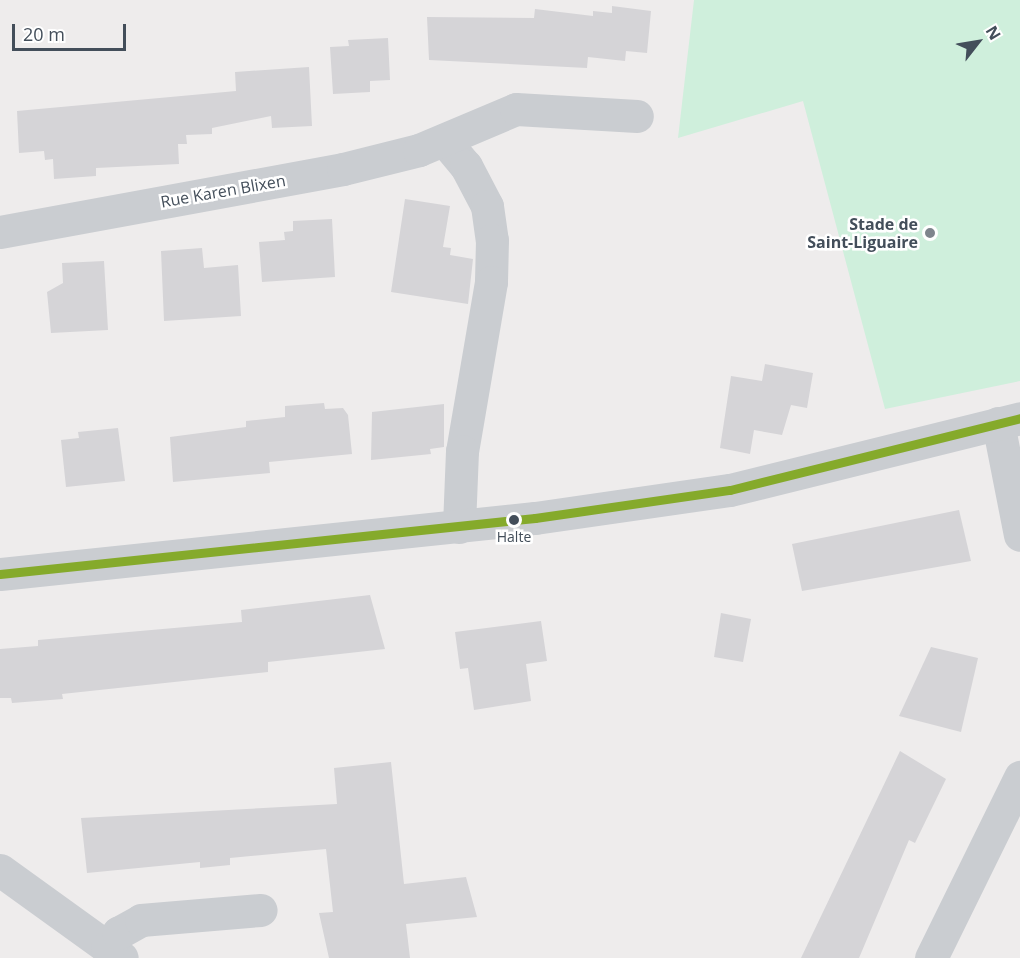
<!DOCTYPE html>
<style>
body{margin:0}
#map{position:relative;width:1020px;height:958px;overflow:hidden;background:#eeecec;font-family:"Open Sans",sans-serif}
div>[style]{position:absolute}
[style*='--x']{left:calc(var(--x)*1px);top:calc(var(--y)*1px);width:calc(var(--w)*1px);rotate:calc(var(--a)*1deg)}
.green>*{inset:0;background:#cfefdc}
.building>*{inset:0;background:#d5d4d7}
.minor>*{height:33px;margin:-16.5px;padding:0 16.5px;transform-origin:16.5px;border-radius:16.5px;background:#cacdd1}
.tertiary>*{height:33px;margin:-16.5px;padding:0 16.5px;transform-origin:16.5px;border-radius:16.5px;background:#cacdd1}
.bus-1>*{height:9px;margin:-4.5px;padding:0 4.5px;transform-origin:4.5px;border-radius:4.5px;background:#85aa2b}
.dots>*{width:16px;height:16px;translate:-50% -50%;box-sizing:border-box;border:3px solid #fff;border-radius:50%}
span{translate:-50% -50%;white-space:nowrap;text-align:center;line-height:1.15;-webkit-text-stroke:5px #fff;paint-order:stroke}
.bus-label{font-size:14px;color:#434e5a}
.street-label{font-size:16px;color:#434e5a}
.poi-label{font-size:16px;color:#434e5a;font-weight:700}
.right{translate:-100% -50%;text-align:right}
.north{position:absolute;left:948px;top:12px;width:60px;height:60px;-webkit-text-stroke:4px #fff;paint-order:stroke;rotate:59deg;font-size:16px;font-weight:700;line-height:24px;text-align:center;color:#434e5a}
.north::after{content:'';display:block;margin:auto;width:21px;height:27px;background:#434e5a;clip-path:polygon(50% 0,100% 100%,50% 72%,0 100%)}
.scale{position:absolute;left:12px;top:24px;width:114px;height:27px;box-sizing:border-box;border:3px solid #434e5a;border-top:0;padding-left:8px;font-size:18px;line-height:21px;white-space:nowrap;color:#434e5a;-webkit-text-stroke:4px #fff;paint-order:stroke}
</style>
<div id="map">
<div class="green">
<i style="clip-path:polygon(694px 0,1020px 0,1020px 381px,885px 409px,803px 101px,678px 138px)"></i>
</div>
<div class="building">
<i style="clip-path:polygon(612px 6px,651px 11px,647px 53px,626px 51px,625px 61px,588px 57px,587px 68px,429px 60px,427px 17px,534px 18px,535px 9px,593px 16px,593px 11px,612px 13px)"></i>
<i style="clip-path:polygon(388px 38px,390px 80px,370px 81px,370px 92px,333px 94px,330px 47px,349px 46px,348px 40px)"></i>
<i style="clip-path:polygon(309px 67px,312px 126px,272px 128px,271px 116px,212px 128px,212px 134px,186px 135px,187px 144px,178px 144px,179px 164px,96px 168px,96px 176px,54px 179px,53px 159px,45px 160px,44px 151px,19px 153px,17px 111px,236px 91px,235px 72px)"></i>
<i style="clip-path:polygon(405px 199px,450px 206px,443px 247px,451px 248px,450px 255px,473px 259px,468px 304px,391px 292px)"></i>
<i style="clip-path:polygon(332px 219px,335px 277px,262px 282px,259px 242px,285px 240px,284px 232px,293px 231px,293px 221px)"></i>
<i style="clip-path:polygon(202px 248px,204px 268px,238px 265px,241px 316px,164px 321px,161px 251px)"></i>
<i style="clip-path:polygon(104px 261px,108px 330px,51px 333px,47px 292px,63px 283px,62px 263px)"></i>
<i style="clip-path:polygon(765px 364px,813px 373px,807px 408px,791px 405px,782px 435px,754px 430px,750px 454px,720px 448px,731px 376px,762px 381px)"></i>
<i style="clip-path:polygon(324px 403px,325px 409px,343px 408px,348px 415px,352px 454px,269px 462px,270px 473px,173px 482px,170px 437px,246px 427px,246px 421px,285px 417px,285px 406px)"></i>
<i style="clip-path:polygon(444px 404px,444px 447px,430px 449px,431px 454px,371px 460px,372px 412px)"></i>
<i style="clip-path:polygon(118px 428px,125px 481px,66px 487px,61px 440px,79px 438px,78px 432px)"></i>
<i style="clip-path:polygon(959px 510px,971px 561px,802px 591px,792px 544px)"></i>
<i style="clip-path:polygon(370px 595px,385px 649px,268px 662px,268px 672px,62px 694px,63px 699px,12px 703px,11px 698px,0 698px,0 649px,38px 646px,38px 640px,242px 622px,241px 610px)"></i>
<i style="clip-path:polygon(721px 613px,751px 619px,743px 662px,714px 657px)"></i>
<i style="clip-path:polygon(541px 621px,547px 661px,526px 664px,531px 701px,474px 710px,468px 668px,460px 669px,455px 632px)"></i>
<i style="clip-path:polygon(931px 647px,978px 658px,961px 732px,899px 716px)"></i>
<i style="clip-path:polygon(900px 751px,946px 779px,915px 843px,909px 840px,859px 958px,801px 958px)"></i>
<i style="clip-path:polygon(391px 762px,404px 884px,466px 877px,477px 917px,406px 924px,410px 958px,329px 958px,319px 913px,333px 912px,326px 849px,230px 858px,230px 865px,200px 868px,200px 862px,87px 873px,81px 818px,337px 804px,334px 768px)"></i>
</div>
<div class="minor">
<i style="--x:444;--y:140;--w:34;--a:50"></i>
<i style="--x:466;--y:166;--w:45;--a:62.3"></i>
<i style="--x:487;--y:206;--w:34;--a:82"></i>
<i style="--x:492;--y:240;--w:42;--a:91.4"></i>
<i style="--x:491;--y:282;--w:171;--a:99.7"></i>
<i style="--x:462;--y:451;--w:76;--a:92.3"></i>
<i style="--x:0;--y:232;--w:349;--a:-10.4"></i>
<i style="--x:343;--y:169;--w:78;--a:-14"></i>
<i style="--x:419;--y:150;--w:105;--a:-22.9"></i>
<i style="--x:516;--y:109;--w:121;--a:3.3"></i>
<i style="--x:998;--y:423;--w:114;--a:78.9"></i>
<i style="--x:0;--y:870;--w:150;--a:35.8"></i>
<i style="--x:107;--y:948;--w:19;--a:-54"></i>
<i style="--x:118;--y:933;--w:26;--a:-29"></i>
<i style="--x:141;--y:920;--w:120;--a:-4.8"></i>
<i style="--x:931;--y:958;--w:202;--a:-63.8"></i>
</div>
<div class="tertiary">
<i style="--x:0;--y:574;--w:538;--a:-5.98"></i>
<i style="--x:535;--y:518;--w:197;--a:-8.2"></i>
<i style="--x:730;--y:490;--w:299;--a:-13.9"></i>
</div>
<div class="bus-1">
<i style="--x:0;--y:574;--w:538;--a:-5.98"></i>
<i style="--x:535;--y:518;--w:197;--a:-8.2"></i>
<i style="--x:730;--y:490;--w:299;--a:-13.9"></i>
</div>
<div class="dots">
<i style="left:930px;top:233px;background:#7f858d"></i>
<i style="left:514px;top:520px;background:#434e5a"></i>
</div>
<div class="bus-label">
<span style="left:514px;top:537px">Halte</span>
</div>
<div class="street-label">
<span style="left:223px;top:191px;rotate:-10deg">Rue Karen Blixen</span>
</div>
<div class="poi-label">
<span class="right" style="left:918px;top:233px">Stade de<br>Saint-Liguaire</span>
</div>
<div class="north">N</div>
<div class="scale">20 m</div>
</div>
